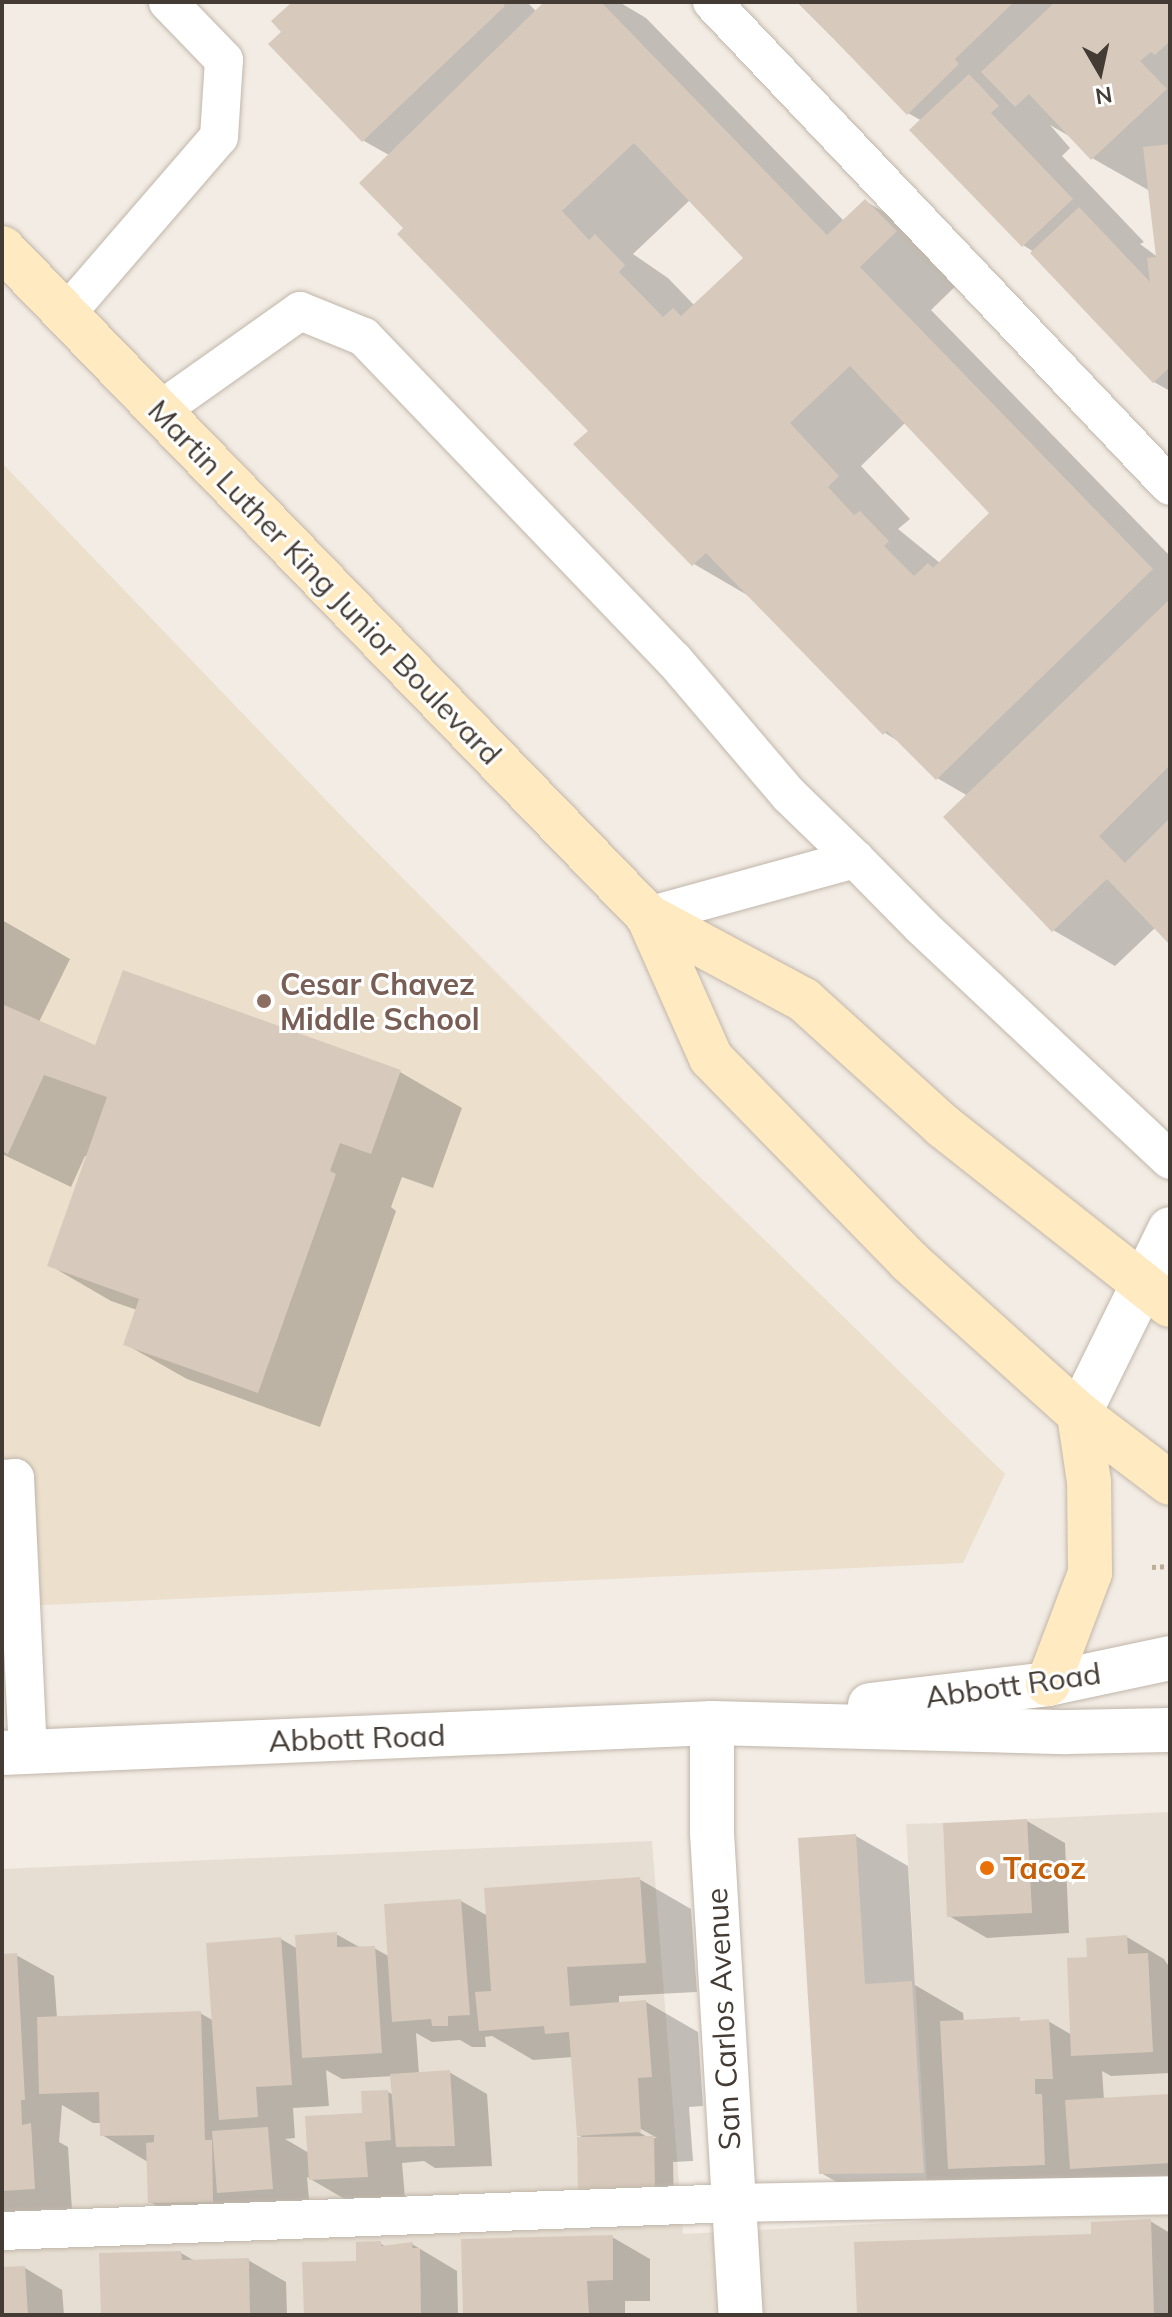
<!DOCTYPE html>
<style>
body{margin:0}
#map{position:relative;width:1172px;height:2317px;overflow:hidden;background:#f2ece4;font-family:Mulish,sans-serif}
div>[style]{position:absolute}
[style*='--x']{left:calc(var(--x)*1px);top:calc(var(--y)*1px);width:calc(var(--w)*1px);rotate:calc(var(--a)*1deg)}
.residential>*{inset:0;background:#e6ded2}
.education>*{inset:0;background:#ece0cd}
.shadow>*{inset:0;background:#0003}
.building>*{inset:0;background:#d7cabc}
.path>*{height:5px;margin-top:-2.5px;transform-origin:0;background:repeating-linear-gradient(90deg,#c0ad98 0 4px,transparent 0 8px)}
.roads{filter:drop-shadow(0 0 2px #c1b6aa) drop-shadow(0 0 2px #c1b6aa)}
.service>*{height:38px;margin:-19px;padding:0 19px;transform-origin:19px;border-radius:19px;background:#fff}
.minor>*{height:44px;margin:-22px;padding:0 22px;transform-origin:22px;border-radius:22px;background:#fff}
.tertiary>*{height:44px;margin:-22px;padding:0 22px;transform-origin:22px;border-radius:22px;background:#fff}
.secondary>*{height:44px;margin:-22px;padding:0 22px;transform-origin:22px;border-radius:22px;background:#ffeac1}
.dots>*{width:22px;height:22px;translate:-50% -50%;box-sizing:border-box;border:4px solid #fff;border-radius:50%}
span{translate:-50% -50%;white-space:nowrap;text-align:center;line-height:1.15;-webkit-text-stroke:6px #fff;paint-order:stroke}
.street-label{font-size:30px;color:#443c34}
.education-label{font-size:30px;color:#785e54;font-weight:700}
.left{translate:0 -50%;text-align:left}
.food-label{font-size:30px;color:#c56008;font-weight:700}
.frame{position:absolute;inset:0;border:4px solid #443c34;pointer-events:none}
.north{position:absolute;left:1060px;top:32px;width:80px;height:80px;-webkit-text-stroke:6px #fff;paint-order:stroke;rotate:171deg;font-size:22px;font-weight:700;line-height:32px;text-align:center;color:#443c34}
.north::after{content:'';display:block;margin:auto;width:28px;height:36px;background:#443c34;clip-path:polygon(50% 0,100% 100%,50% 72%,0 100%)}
</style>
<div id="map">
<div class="residential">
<i style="clip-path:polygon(1170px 1812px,1170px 2315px,2px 2315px,2px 1869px,652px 1841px,683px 2234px,929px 2221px,906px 1824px,943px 1823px,948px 1917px,1032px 1912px,1027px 1819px)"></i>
</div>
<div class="education">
<i style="clip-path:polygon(2px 463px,350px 825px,700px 1177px,1005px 1474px,963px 1563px,2px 1607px)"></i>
</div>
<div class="shadow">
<i style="clip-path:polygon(evenodd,295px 2px,527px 2px,537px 12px,547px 2px,619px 2px,646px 18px,844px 221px,865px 201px,937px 243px,968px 274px,931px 310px,1170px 556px,1170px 942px,1156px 927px,1115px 966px,1053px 930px,968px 796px,937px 778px,903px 744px,885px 733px,754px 599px,694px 564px,591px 431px,405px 228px,389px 155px,364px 141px,284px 32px,295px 2px,690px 200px,746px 258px,695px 306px,668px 278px,633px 254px,690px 200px,295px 2px,906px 422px,992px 513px,940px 563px,898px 529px,910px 519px,861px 466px,906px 422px)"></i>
<i style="clip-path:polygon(evenodd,797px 2px,1170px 2px,1170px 391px,1154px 382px,1034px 252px,1023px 245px,922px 121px,908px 113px,797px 2px,1050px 125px,1076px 140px,1092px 158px,1150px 191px,1159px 258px,1140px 244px,1144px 242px,1062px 156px,1070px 148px,1050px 125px)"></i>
<i style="clip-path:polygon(2px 920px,70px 959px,39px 1022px,96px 1047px,125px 973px,400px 1072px,462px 1108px,433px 1188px,402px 1177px,391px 1207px,396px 1211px,320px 1427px,187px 1379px,125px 1344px,137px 1310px,111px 1301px,49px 1265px,88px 1157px,85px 1156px,71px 1187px,2px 1154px)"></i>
<i style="clip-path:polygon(1027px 1821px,1065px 1843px,1069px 1933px,987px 1938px,949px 1916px)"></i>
<i style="clip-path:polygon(856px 1836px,908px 1866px,915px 1985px,963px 2013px,964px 2023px,1048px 2021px,1072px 2035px,1089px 1959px,1127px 1937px,1164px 1959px,1170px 1968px,1170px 2073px,1111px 2076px,1102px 2071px,1104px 2100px,1170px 2096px,1170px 2201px,873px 2203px,821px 2173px)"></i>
<i style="clip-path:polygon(evenodd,639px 1879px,691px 1909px,697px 1992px,619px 1996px,619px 2004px,646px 2002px,698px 2032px,703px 2106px,689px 2107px,693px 2161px,673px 2162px,674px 2202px,579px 2135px,573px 2057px,533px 2060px,492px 2036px,485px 2037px,486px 2047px,472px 2047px,460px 2040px,432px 2042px,416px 2033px,419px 2074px,449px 2072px,487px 2094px,492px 2166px,435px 2168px,424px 2161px,402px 2163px,405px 2198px,348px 2201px,307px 2177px,310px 2210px,202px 2232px,150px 2202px,148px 2162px,102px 2135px,102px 2123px,93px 2123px,62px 2105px,59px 2142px,68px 2147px,72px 2210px,7px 2214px,2px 2211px,2px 1956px,16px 1955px,54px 1976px,57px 2018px,200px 2013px,214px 2021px,281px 1939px,298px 1949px,336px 1934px,361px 1948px,374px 1948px,390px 1957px,461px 1901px,488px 1916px,639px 1879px,326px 2070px,342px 2079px,393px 2076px,394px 2095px,388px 2092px,365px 2115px,309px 2153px,285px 2139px,295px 2138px,293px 2108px,329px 2106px,326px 2070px,639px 1879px,634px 2125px,657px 2138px,649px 2138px,632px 2128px,634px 2125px)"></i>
<i style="clip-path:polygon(1150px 2221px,1170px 2233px,1170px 2315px,859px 2315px,1093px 2236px)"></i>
<i style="clip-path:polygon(612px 2237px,650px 2259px,650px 2301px,625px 2301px,625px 2315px,465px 2315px)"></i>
<i style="clip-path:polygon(381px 2244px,387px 2247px,412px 2244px,457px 2271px,458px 2315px,306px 2315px)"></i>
<i style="clip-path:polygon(181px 2253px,195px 2261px,248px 2260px,286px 2282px,287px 2315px,103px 2315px)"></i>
<i style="clip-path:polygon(25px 2268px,62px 2290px,64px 2315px,2px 2315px,2px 2269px)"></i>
</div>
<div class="building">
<i style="clip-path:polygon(292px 2px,502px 2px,505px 6px,362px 142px,268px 44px,281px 32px,271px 21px)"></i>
<i style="clip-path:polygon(evenodd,544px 2px,601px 2px,827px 235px,865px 199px,897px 231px,860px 267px,1153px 569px,936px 780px,887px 731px,883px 735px,706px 553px,692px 566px,573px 444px,588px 431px,397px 234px,403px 228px,359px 183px,544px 2px,634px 143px,743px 258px,681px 316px,673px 308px,663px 317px,619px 272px,625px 265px,595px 234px,589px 240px,562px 211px,634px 143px,544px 2px,850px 366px,989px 513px,933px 568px,928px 563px,914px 576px,884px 546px,889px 541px,860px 511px,854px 515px,828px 487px,839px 476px,790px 423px,850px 366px)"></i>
<i style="clip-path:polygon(802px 2px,1014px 2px,955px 59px,959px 64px,907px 115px,800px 4px)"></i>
<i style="clip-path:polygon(1055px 2px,1170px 2px,1170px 41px,1155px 55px,1151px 52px,1140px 61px,1167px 89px,1091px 160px,1029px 94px,1015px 107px,981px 72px)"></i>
<i style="clip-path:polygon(969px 74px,999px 106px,991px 113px,1073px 199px,1022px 247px,909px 130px)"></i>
<i style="clip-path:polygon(1170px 144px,1170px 367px,1153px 383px,1030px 253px,1079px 207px,1150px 282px,1147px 258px,1156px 257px,1143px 147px)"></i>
<i style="clip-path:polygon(1170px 599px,1170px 765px,1099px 836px,1125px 863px,1170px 818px,1170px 945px,1107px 879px,1052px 932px,943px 817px)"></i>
<i style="clip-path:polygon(123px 970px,401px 1070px,371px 1154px,340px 1143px,330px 1171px,336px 1174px,258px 1393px,123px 1345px,139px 1299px,47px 1266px,107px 1097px,44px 1075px,8px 1154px,2px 1151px,2px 1004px,95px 1045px)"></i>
<i style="clip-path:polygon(1027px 1819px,1032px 1913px,947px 1917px,943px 1823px)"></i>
<i style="clip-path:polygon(856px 1834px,865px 1984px,912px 1981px,924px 2173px,819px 2174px,798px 1838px)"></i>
<i style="clip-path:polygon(640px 1877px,646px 1963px,567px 1967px,570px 2006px,646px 2000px,652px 2077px,638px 2078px,641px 2132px,577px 2136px,569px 2032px,545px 2034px,544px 2026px,479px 2031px,475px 1992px,491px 1991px,484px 1888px)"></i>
<i style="clip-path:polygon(461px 1899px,470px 2015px,448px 2016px,448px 2026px,432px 2026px,431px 2019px,392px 2022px,384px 1904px)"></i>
<i style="clip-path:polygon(337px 1932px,337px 1947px,375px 1946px,382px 2053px,302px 2058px,295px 1935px)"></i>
<i style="clip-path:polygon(1127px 1935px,1128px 1954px,1148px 1953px,1153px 2052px,1071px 2056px,1067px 1958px,1087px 1957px,1086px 1938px)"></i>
<i style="clip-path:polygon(281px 1937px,292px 2085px,256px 2087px,258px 2117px,219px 2120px,206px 1943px)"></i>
<i style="clip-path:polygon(17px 1953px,25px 2100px,21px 2100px,22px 2125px,31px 2123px,35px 2189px,2px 2191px,2px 1954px)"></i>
<i style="clip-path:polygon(201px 2011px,205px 2140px,212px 2140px,213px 2202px,148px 2203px,146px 2143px,154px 2142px,154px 2135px,100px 2136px,99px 2092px,39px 2094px,37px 2017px)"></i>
<i style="clip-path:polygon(1020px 2017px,1020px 2021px,1049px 2019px,1053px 2079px,1035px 2079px,1035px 2094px,1042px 2094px,1045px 2165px,948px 2169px,940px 2021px)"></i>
<i style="clip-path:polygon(450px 2070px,455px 2146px,396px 2147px,390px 2074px)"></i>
<i style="clip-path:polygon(388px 2090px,391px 2140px,365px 2142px,368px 2177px,309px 2180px,305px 2116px,362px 2113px,361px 2091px)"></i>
<i style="clip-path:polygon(1170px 2094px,1170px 2163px,1070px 2169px,1065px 2100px)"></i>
<i style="clip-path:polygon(268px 2127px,273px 2189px,217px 2193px,212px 2131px)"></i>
<i style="clip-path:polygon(654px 2136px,655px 2191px,578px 2194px,577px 2137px)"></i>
<i style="clip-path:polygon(1151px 2219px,1154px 2315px,857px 2315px,854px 2242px,1091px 2234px,1091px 2222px)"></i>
<i style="clip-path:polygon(613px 2235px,613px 2280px,587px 2281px,589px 2315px,463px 2315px,461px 2239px)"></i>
<i style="clip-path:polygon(381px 2241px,381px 2246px,413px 2242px,412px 2248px,420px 2248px,421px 2315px,304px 2315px,302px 2262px,356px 2261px,356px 2242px)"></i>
<i style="clip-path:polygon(181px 2251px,182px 2260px,249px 2258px,250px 2315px,101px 2315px,99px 2253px)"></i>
<i style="clip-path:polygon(25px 2266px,28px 2315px,2px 2315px,2px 2267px)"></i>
</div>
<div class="path">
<i style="--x:1152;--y:1567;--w:18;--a:-3"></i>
</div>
<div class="roads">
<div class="service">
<i style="--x:712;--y:2;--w:666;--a:46.58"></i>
<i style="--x:66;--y:314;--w:234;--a:-49.2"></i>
<i style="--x:219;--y:137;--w:77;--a:-86.3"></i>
<i style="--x:224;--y:60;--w:81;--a:-134"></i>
<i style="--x:159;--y:411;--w:173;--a:-35.3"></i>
<i style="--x:300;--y:311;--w:69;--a:22.1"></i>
<i style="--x:364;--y:337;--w:448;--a:46.2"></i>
<i style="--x:674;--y:660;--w:177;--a:49.6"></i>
<i style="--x:789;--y:795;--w:92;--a:44.1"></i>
<i style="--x:648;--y:916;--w:215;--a:-15.4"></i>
<i style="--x:855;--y:859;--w:95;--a:45.4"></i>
<i style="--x:922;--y:927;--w:340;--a:43.2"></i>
<i style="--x:2;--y:1479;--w:13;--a:-4"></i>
<i style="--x:15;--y:1478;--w:274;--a:87.3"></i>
<i style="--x:2;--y:2231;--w:732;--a:-2.19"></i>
<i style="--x:733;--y:2203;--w:437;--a:-1"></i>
</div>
<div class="minor">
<i style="--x:1079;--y:1414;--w:206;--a:-63.8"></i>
<i style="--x:712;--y:1723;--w:110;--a:90"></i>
<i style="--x:712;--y:1833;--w:483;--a:86.6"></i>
</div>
<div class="tertiary">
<i style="--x:870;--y:1705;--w:179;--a:-6.7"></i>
<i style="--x:1048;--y:1684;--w:125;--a:-12"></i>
<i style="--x:2;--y:1753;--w:711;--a:-2.42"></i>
<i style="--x:712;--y:1723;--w:355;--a:1.5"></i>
<i style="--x:1067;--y:1732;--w:103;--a:-1.1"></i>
</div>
<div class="secondary">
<i style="--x:2;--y:248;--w:929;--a:45.96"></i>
<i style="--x:648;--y:916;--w:177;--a:28.3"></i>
<i style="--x:804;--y:1000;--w:188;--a:42.2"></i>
<i style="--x:943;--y:1126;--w:289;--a:38.3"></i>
<i style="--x:648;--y:916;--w:155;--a:66.1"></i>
<i style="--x:711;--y:1058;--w:284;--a:45.7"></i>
<i style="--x:909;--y:1261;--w:229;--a:42"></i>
<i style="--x:1079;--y:1414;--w:114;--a:37.2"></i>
<i style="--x:1048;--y:1684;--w:119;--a:-69.3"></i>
<i style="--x:1090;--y:1573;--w:91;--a:-90.6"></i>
<i style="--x:1089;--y:1482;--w:69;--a:-98.4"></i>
</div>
</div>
<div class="dots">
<i style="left:264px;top:1001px;background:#8d6e63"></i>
<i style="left:987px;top:1868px;background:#e8710a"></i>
</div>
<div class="street-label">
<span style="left:325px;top:582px;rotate:46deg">Martin Luther King Junior Boulevard</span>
<span style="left:1013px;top:1685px;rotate:-8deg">Abbott Road</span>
<span style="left:357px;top:1738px;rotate:-2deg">Abbott Road</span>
<span style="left:723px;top:2019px;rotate:-93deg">San Carlos Avenue</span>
</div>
<div class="education-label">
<span class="left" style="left:280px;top:1001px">Cesar Chavez<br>Middle School</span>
</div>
<div class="food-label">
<span class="left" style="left:1003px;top:1868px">Tacoz</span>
</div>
<div class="frame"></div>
<div class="north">N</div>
</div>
